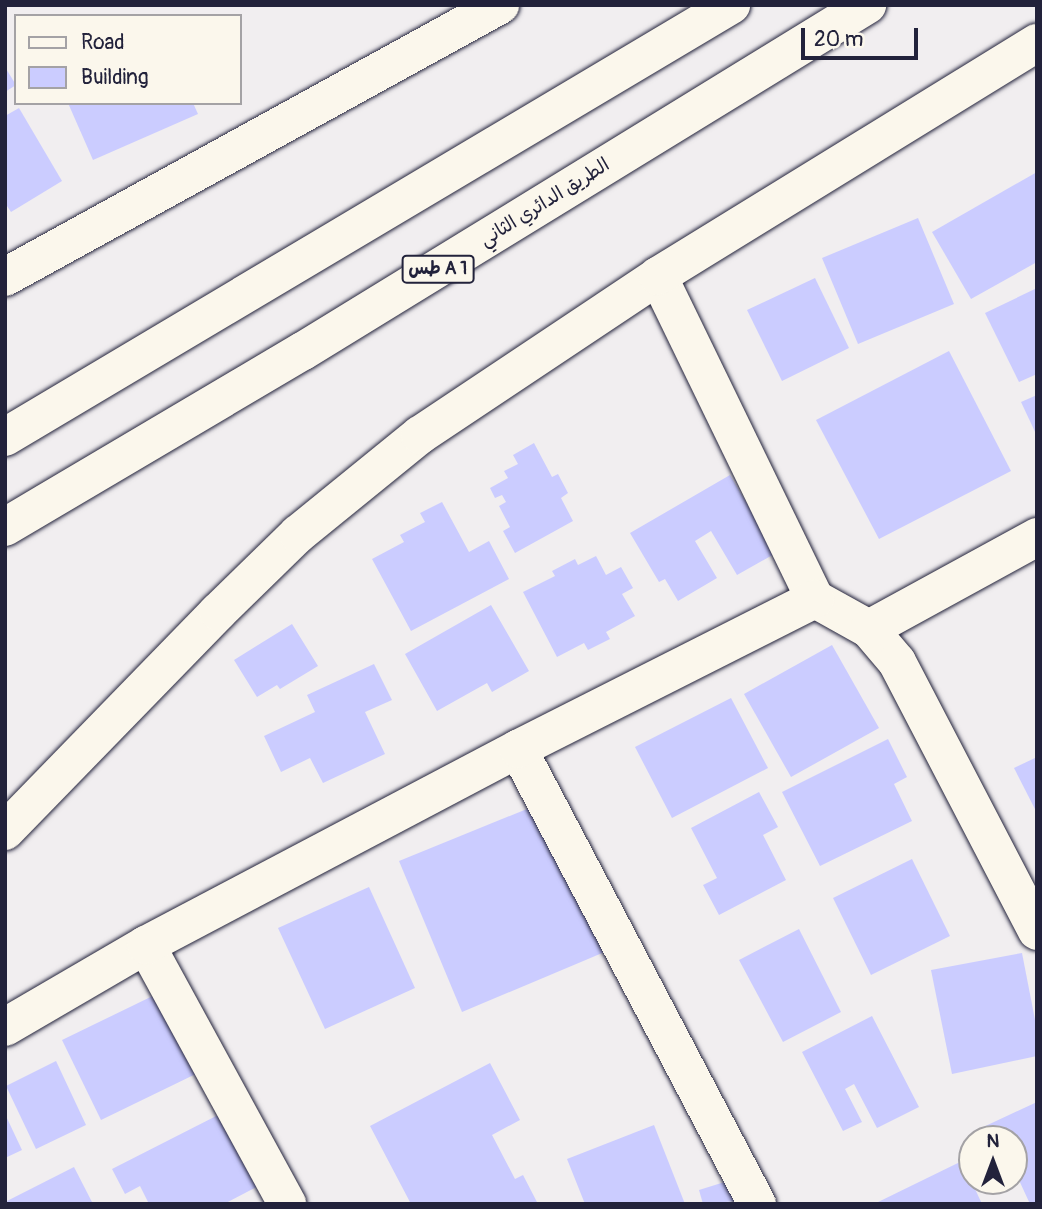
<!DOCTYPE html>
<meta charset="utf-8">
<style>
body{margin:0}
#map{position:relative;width:1042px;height:1209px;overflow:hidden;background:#f1eef0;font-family:Pangolin,"Playpen Sans Arabic",sans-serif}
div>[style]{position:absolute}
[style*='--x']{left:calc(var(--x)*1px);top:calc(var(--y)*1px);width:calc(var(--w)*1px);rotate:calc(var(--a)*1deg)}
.building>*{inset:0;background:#cbccff}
.roads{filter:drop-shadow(0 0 2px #22223b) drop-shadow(0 0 2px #22223b)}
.minor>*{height:38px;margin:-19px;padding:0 19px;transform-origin:19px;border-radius:19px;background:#fbf7ec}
.highway>*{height:38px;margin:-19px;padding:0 19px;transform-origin:19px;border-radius:19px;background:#fbf7ec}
span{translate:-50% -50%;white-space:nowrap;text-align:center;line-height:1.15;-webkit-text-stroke:5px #fbf7ec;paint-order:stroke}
.shield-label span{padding:2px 5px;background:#fbf7ec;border:2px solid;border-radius:5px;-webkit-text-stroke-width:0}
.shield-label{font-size:18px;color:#22223b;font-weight:700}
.street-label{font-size:19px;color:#22223b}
.frame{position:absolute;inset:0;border:7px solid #22223b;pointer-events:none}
.legend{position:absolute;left:14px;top:14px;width:228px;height:91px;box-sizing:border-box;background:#fbf7ec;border:2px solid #a4a2a5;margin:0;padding:9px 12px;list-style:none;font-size:21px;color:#22223b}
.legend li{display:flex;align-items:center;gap:14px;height:35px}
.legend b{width:35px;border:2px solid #a4a2a5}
.north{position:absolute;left:958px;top:1125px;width:70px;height:70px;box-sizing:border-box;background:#fbf7ec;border:2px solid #a4a2a5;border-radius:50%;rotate:0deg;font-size:19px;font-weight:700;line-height:28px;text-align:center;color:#22223b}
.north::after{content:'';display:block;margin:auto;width:24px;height:32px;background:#22223b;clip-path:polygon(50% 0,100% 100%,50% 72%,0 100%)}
.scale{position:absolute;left:801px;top:28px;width:117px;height:32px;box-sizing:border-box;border:4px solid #22223b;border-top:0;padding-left:9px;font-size:21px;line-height:24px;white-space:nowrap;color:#22223b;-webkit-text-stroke:5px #fbf7ec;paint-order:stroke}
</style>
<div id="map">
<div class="building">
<i style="clip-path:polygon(5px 67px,16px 85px,5px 92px)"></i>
<i style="clip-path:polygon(68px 103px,193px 103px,198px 114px,93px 160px)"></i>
<i style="clip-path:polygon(19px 108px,62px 181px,11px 212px,5px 203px,5px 116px)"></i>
<i style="clip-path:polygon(1037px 172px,1037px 262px,971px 299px,932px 232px)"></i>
<i style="clip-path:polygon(918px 218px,954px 304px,858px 344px,822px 258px)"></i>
<i style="clip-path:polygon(815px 278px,849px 348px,782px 381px,747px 310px)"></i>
<i style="clip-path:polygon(1037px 288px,1037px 374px,1019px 382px,985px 313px)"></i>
<i style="clip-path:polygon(949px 351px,1011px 471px,879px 539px,816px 420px)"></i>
<i style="clip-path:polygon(1037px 395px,1037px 436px,1021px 402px)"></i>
<i style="clip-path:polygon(534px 443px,552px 477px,558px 474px,568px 493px,561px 498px,573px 521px,515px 553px,503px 531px,510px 527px,499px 506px,506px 502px,502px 495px,495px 498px,490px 488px,508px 478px,504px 471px,518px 464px,513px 455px)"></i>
<i style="clip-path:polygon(730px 475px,776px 553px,737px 575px,711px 531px,695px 541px,717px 578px,678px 601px,665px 579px,659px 582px,630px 533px)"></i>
<i style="clip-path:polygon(442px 502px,469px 552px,489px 541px,509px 579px,411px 631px,372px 559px,404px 542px,400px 535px,425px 522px,420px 513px)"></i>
<i style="clip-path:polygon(596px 556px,606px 575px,621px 567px,633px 588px,622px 594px,635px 616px,606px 632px,610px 639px,588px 650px,584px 643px,557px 657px,523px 592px,555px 576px,552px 571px,575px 559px,578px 565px)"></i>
<i style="clip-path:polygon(491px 605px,529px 671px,492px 692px,487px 683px,437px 711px,405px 654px)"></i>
<i style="clip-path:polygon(292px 624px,318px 666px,280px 689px,277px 685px,257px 697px,234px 660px)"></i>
<i style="clip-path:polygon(832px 645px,879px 728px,791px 777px,744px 694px)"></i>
<i style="clip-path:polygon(374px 664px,392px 700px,365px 712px,385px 754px,323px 783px,310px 758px,281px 772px,264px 736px,315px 712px,307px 695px)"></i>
<i style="clip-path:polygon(731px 698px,768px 768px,672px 818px,635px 747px)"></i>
<i style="clip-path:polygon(888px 739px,907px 777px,894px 784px,912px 821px,820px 866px,782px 792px)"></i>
<i style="clip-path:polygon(1037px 757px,1037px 813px,1014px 768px)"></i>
<i style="clip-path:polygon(759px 792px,778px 827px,763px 835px,786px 880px,719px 915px,703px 885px,717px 878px,691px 828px)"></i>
<i style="clip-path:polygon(544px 802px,607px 951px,462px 1012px,399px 861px)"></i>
<i style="clip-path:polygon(912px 859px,950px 936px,871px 975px,833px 898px)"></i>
<i style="clip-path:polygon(369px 887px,415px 988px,325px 1029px,278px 928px)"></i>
<i style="clip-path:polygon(799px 929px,841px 1012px,783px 1042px,739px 960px)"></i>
<i style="clip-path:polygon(1022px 953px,1037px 1030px,1037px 1056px,952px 1074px,931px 970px)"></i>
<i style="clip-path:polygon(165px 990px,204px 1070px,101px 1120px,62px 1040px)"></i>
<i style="clip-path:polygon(872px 1016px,919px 1107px,877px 1128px,854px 1084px,845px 1089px,862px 1122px,843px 1131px,802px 1052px)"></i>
<i style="clip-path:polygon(56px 1061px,86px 1125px,36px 1149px,6px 1086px)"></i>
<i style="clip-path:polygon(490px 1063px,520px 1120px,492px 1135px,515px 1179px,523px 1175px,538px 1204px,411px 1204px,370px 1126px)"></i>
<i style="clip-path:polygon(1037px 1102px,1037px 1204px,1030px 1204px,1018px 1178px,1014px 1180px,1014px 1139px,983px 1139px,979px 1129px)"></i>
<i style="clip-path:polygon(226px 1111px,270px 1180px,224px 1204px,149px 1204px,140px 1186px,125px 1194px,112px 1169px)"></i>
<i style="clip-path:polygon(5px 1114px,22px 1150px,5px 1158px)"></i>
<i style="clip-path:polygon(654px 1125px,685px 1204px,585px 1204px,567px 1159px)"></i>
<i style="clip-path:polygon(962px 1161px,982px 1204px,874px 1204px)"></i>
<i style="clip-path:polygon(74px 1167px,93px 1204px,5px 1204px,5px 1202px)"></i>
<i style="clip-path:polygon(731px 1180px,737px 1201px,703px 1204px,699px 1190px)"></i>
</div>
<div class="roads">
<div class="minor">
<i style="--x:658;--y:276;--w:359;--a:64.1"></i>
<i style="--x:815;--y:599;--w:62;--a:29.1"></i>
<i style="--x:869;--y:629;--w:43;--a:49.7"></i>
<i style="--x:897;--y:662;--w:303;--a:62.5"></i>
<i style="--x:5;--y:277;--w:565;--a:-28.79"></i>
<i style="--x:869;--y:629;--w:192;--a:-28.7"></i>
<i style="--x:518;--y:749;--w:514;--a:62.29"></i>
<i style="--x:5;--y:831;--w:305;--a:-45.8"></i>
<i style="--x:218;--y:612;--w:112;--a:-44.3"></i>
<i style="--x:298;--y:534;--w:157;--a:-39.1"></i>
<i style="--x:420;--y:435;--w:286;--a:-33.7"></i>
<i style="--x:658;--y:276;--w:445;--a:-31.6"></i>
<i style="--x:146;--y:945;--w:295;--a:61.4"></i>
<i style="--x:5;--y:1027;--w:163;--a:-30.2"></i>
<i style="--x:146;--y:945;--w:420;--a:-27.8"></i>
<i style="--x:518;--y:749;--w:333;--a:-26.8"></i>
</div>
<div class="highway">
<i style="--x:5;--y:437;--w:845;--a:-30.75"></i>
<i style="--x:5;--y:527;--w:346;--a:-30.6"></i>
<i style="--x:303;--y:351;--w:662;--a:-31.53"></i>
</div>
</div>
<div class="shield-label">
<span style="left:438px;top:269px">طس A 1</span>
</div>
<div class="street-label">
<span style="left:545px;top:203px;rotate:-32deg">الطريق الدائري الثاني</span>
</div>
<div class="frame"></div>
<ul class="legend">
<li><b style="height:9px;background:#fbf7ec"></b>Road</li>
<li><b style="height:19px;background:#cbccff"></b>Building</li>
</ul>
<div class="north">N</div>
<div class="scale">20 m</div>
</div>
